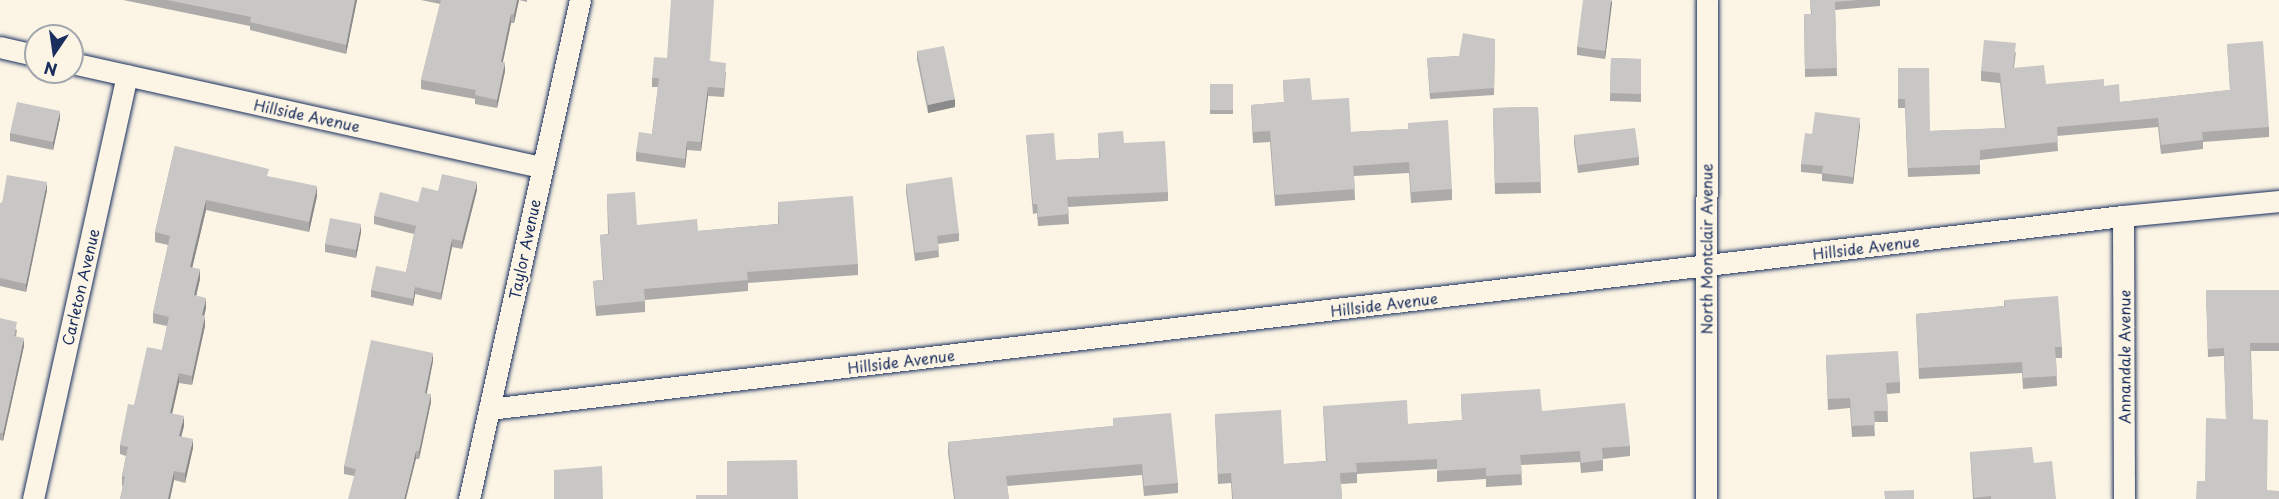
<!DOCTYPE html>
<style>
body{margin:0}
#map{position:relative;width:2279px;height:499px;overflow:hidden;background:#fcf5e5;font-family:"Playpen Sans",sans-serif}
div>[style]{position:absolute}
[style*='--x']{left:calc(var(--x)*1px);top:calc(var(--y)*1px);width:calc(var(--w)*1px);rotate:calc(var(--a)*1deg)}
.roads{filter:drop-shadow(0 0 2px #1b2f5e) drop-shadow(0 0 2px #1b2f5e)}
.street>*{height:21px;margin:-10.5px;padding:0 10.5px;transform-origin:10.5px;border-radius:10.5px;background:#fcf5e5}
.wall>*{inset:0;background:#acabaa}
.shaded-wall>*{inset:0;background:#8c8b8b}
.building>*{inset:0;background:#c8c7c6}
span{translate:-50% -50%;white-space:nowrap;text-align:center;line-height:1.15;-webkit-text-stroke:4.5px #fcf5e5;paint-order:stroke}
.street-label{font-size:15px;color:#1b2f5e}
.north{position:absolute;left:24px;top:24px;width:60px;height:60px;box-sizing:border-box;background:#fcf5e5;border:2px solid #a2a6af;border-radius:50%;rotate:193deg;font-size:16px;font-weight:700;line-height:24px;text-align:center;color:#1b2f5e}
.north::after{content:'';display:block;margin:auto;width:21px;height:27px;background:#1b2f5e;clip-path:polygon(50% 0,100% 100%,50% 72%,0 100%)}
</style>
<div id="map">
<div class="roads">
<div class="street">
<i style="--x:0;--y:47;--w:37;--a:13"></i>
<i style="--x:72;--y:63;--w:481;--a:12.5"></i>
<i style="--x:2123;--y:216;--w:283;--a:89.8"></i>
<i style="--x:489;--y:409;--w:1645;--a:-6.74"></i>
<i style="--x:2123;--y:216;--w:157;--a:-5.5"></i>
<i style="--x:33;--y:499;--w:434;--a:-77.5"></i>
<i style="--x:469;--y:499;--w:511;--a:-77.46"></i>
<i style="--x:1706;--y:499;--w:499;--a:-89.9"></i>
</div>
</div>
<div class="wall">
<i style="clip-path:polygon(123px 0,357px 0,346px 54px,250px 30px,250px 26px)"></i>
<i style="clip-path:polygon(421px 0,527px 0,527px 2px,519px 0,514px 23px,511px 23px,503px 62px,505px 71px,497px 108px,475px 104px,475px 99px,421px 89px,421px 80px,440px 4px)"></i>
<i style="clip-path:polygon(1612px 0,1605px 59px,1577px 55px,1577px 47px)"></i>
<i style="clip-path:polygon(1810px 0,1880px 0,1880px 6px,1835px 10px,1837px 76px,1805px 77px,1804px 14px,1811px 14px)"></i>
<i style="clip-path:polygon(1495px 39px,1494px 95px,1430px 99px,1427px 58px,1459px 56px)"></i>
<i style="clip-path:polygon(2227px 44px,2269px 127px,2269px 137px,2203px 142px,2203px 149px,2161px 154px,2158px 127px,2057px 136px,2058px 151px,1980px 160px,1980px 174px,1908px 177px,1905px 108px,1898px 108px,1898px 68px,1930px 131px,2005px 128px,2000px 83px,1981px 81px,1981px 71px,2016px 52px,2014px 68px,2046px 84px,2104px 86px,2120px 102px,2230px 90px)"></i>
<i style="clip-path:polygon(917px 51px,955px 107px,928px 113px,917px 59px)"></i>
<i style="clip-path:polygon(667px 58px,711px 61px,726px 72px,724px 97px,708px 96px,701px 151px,687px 150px,685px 168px,636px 161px,636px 152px,652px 134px,658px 87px,652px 87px,652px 78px)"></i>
<i style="clip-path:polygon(1611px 58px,1641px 59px,1641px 102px,1610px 101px)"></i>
<i style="clip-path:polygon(1283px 80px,1312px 100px,1351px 132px,1408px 129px,1452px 189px,1452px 200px,1411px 203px,1409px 173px,1354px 176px,1355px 200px,1275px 206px,1270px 142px,1253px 143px,1251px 105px,1284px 102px)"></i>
<i style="clip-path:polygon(1210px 84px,1233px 84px,1233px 114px,1210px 114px)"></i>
<i style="clip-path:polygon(1538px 107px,1541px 193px,1495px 194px,1493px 108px)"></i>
<i style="clip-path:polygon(60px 118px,53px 150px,10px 141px,10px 133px)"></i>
<i style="clip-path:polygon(1860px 125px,1853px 184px,1822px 181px,1822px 174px,1801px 172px,1801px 164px,1812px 134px)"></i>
<i style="clip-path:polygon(1098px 133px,1124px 143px,1168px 192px,1168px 201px,1068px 207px,1069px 224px,1038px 226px,1037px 213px,1033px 214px,1026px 135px,1056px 160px,1099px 158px)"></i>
<i style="clip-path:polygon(1574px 135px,1639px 157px,1639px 165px,1578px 173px,1574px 143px)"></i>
<i style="clip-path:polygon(175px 146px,317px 196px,309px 232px,206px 210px,192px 268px,200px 279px,196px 296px,206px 308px,204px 316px,205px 326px,192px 385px,179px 383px,172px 414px,184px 426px,181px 436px,193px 448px,185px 483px,174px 480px,170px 499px,120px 499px,123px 486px,122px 486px,122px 476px,126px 456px,120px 454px,120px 445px,134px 405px,162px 350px,167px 326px,153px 323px,153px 313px,168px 245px,155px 242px,155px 232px)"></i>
<i style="clip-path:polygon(906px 184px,959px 233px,959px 241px,938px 244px,939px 257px,915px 261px,906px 192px)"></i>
<i style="clip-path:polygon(47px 190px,26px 292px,0 286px,0 203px)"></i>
<i style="clip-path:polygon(477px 190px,462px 249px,452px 247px,441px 300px,415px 294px,413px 306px,371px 297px,371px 290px,406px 272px,414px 234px,374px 224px,374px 216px,418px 202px,438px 191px)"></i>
<i style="clip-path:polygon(607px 194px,637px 225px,698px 231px,778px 224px,778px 202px,858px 264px,858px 275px,748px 283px,748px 291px,645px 300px,645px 312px,596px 316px,593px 281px,603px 280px,600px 235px,608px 234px)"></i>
<i style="clip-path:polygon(361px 232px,356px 258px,325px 252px,325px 244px)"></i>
<i style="clip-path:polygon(2206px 290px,2279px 290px,2279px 351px,2251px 351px,2253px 419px,2267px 490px,2279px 499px,2205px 481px,2226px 419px,2224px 356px,2208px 357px)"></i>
<i style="clip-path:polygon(2004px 300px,2062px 347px,2062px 358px,2056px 358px,2057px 386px,2023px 389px,2022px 373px,1919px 379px,1916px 314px,2004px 306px)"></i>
<i style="clip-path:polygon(0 318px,17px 330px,16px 337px,24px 346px,3px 441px,0 440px)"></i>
<i style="clip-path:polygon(1826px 355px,1900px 382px,1900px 393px,1887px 394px,1888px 422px,1874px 422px,1875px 436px,1852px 437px,1850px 408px,1828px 410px)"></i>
<i style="clip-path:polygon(433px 361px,427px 393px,431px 402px,419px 459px,416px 459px,354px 476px,344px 474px,344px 466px)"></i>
<i style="clip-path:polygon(1461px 394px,1542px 411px,1630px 446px,1630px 456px,1603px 459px,1603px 471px,1581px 473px,1580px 462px,1521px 465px,1522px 485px,1486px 487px,1486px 479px,1437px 482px,1437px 469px,1357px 474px,1357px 483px,1341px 484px,1342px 499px,1232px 499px,1231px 483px,1218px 484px,1215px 414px,1284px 464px,1326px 461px,1323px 406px,1408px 424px,1462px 420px)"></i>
<i style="clip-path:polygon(1113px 418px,1178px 483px,1178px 493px,1144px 496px,1142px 475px,1007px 486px,1009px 499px,954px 499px,948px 453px,948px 442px,1113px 426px)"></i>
<i style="clip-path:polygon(1970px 452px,2034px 463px,2056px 499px,1973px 499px)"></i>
</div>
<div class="shaded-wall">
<i style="clip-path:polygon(355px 0,357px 0,346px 54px,346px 45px)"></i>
<i style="clip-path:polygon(517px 0,519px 0,514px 23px,514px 14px)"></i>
<i style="clip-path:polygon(1611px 0,1612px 3px,1605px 59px,1605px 51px)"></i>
<i style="clip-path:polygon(511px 14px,511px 23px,501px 70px,501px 62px)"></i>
<i style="clip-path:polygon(505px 62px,505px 71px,497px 108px,497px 100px)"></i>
<i style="clip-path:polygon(708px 87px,708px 96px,701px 151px,701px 142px)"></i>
<i style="clip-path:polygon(955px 99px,955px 107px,928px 113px,928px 105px)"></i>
<i style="clip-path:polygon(60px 111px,60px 118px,53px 150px,53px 142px)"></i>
<i style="clip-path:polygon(1860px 118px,1860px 125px,1853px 184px,1853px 177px)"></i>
<i style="clip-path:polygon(687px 141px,687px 150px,685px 168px,685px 159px)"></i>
<i style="clip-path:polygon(47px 182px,47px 190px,26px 292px,26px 284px)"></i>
<i style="clip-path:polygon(477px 182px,477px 190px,462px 249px,462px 241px)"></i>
<i style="clip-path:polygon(317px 186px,317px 196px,309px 232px,309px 222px)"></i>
<i style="clip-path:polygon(206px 200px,206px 210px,190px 277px,190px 267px)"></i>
<i style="clip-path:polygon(361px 224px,361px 232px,356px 258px,356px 250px)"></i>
<i style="clip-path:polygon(452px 239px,452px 247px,441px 300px,441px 293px)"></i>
<i style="clip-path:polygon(200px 269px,200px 279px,194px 305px,194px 295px)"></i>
<i style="clip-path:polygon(415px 287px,415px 294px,413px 306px,413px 299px)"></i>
<i style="clip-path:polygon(206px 298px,206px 308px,202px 325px,202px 315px)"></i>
<i style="clip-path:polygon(205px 316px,205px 326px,192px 385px,192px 376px)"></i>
<i style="clip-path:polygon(24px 338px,24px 346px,3px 441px,3px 433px)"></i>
<i style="clip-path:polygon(433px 353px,433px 361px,425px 401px,425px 393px)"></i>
<i style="clip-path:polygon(179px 373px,179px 383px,170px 423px,170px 413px)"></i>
<i style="clip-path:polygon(431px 394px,431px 402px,419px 459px,419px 451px)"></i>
<i style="clip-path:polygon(184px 416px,184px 426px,179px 446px,179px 436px)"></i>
<i style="clip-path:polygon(193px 439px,193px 448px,185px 483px,185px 473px)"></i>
<i style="clip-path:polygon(416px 451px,416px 459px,406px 499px,404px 499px)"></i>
<i style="clip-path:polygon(174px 471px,174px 480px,170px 499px,168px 499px)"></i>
</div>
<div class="building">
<i style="clip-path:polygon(167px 0,355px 0,346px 45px,250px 22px,251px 17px)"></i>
<i style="clip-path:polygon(441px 0,517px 0,514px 14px,511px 14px,501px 62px,505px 62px,497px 100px,475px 95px,476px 90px,421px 80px)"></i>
<i style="clip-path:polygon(671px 0,714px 0,710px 61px,726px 63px,724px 88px,708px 87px,701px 142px,687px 141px,685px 159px,636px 152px,639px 132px,652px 134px,659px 78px,652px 78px,654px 57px,667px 58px)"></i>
<i style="clip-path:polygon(1583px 0,1611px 0,1605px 51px,1577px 47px)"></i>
<i style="clip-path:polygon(1810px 0,1858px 0,1835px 2px,1837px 68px,1805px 69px,1804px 14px,1812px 14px)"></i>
<i style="clip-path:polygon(1463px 33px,1495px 39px,1494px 88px,1430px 93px,1427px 58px,1459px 56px)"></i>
<i style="clip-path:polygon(1984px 40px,2016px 43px,2013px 68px,2044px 65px,2046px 84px,2104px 79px,2104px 86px,2119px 84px,2120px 102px,2230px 90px,2227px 44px,2263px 41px,2269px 127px,2202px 132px,2203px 140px,2161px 145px,2158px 118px,2057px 127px,2058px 142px,1980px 150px,1980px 165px,1908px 168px,1905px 99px,1898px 99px,1898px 68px,1929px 68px,1930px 131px,2006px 128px,2000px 73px,1981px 71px)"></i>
<i style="clip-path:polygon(944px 46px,955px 99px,928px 105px,917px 51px)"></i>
<i style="clip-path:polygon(1611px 58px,1641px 59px,1641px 94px,1610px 93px)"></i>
<i style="clip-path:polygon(1310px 78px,1312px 100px,1349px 98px,1351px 132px,1408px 129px,1408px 123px,1448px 120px,1452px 189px,1411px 192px,1409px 162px,1353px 166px,1355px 189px,1275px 195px,1270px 131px,1253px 132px,1251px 105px,1284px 102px,1283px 80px)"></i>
<i style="clip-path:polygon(1210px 84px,1233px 84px,1233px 110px,1210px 110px)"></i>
<i style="clip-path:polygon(17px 102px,60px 111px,53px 142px,10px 133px)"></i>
<i style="clip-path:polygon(1538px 107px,1541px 182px,1495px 183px,1493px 108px)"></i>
<i style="clip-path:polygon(1815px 112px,1860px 118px,1853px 177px,1822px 173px,1823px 166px,1801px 164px,1805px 133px,1812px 134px)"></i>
<i style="clip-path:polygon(1635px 128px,1639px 157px,1578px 165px,1574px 135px)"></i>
<i style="clip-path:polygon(1123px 131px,1124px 143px,1165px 141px,1168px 192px,1067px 197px,1069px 214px,1038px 217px,1037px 204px,1033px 204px,1026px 135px,1054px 133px,1056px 160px,1100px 158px,1098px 133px)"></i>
<i style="clip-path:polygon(175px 146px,269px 169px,267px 176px,317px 186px,309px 222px,206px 200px,190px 267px,200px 269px,194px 295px,206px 298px,202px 315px,205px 316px,192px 376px,179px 373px,170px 413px,184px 416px,179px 436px,193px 439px,185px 473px,174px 471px,168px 499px,120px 499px,125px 477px,122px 476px,128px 447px,120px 445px,128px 404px,134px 405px,147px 347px,162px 350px,169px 317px,153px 313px,170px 236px,155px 232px)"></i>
<i style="clip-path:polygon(442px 174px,477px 182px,462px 241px,452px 239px,441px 293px,415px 287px,413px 299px,371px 290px,376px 266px,406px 272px,416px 226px,374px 216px,380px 192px,418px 202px,422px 187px,438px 191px)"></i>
<i style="clip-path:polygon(7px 175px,47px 182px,26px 284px,0 278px,0 203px,2px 203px)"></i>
<i style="clip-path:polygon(952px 177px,959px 233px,937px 236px,939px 250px,915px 253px,906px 184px)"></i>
<i style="clip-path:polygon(635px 192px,637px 225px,697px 219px,698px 231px,779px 224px,778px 202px,853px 196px,858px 264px,747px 272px,748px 280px,644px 289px,645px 301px,596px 306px,593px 281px,604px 280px,600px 235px,609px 234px,607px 194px)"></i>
<i style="clip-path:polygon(330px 218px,361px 224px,356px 250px,325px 244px)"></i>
<i style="clip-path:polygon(2206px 290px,2279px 290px,2279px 343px,2250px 343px,2253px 419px,2268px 420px,2267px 490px,2279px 491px,2279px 499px,2196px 499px,2197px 481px,2205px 481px,2206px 418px,2226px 419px,2224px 348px,2208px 349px)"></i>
<i style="clip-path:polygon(2058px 296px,2062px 347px,2055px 347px,2057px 376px,2023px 378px,2022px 362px,1919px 368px,1916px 314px,2005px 306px,2004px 300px)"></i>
<i style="clip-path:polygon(0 318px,17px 322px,14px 336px,24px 338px,3px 433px,0 433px)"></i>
<i style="clip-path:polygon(371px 340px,433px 353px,425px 393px,431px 394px,419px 451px,416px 451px,404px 499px,348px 499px,356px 469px,344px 466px)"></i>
<i style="clip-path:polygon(1898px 351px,1900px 382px,1886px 383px,1888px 411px,1874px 411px,1875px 425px,1852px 426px,1850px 398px,1828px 399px,1826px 355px)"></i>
<i style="clip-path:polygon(1540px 389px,1542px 411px,1625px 403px,1630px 446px,1602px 448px,1603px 460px,1581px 463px,1580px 451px,1520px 455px,1522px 474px,1486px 476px,1486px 468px,1437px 471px,1437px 459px,1356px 463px,1357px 472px,1340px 473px,1342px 499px,1233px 499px,1231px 473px,1218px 474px,1215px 414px,1281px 410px,1284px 464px,1327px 461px,1323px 406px,1407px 400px,1408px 424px,1462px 420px,1461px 394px)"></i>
<i style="clip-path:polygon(1171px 413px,1178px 483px,1144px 486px,1142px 464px,1006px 476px,1009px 499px,955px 499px,948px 442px,1113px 426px,1113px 418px)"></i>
<i style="clip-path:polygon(2032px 447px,2034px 463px,2052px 461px,2056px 499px,1991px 499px,1991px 496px,1974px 498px,1970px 452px)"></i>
<i style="clip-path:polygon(797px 460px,798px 499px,696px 499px,696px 495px,727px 495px,727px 461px)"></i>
<i style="clip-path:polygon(602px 466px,603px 499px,554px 499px,554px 470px)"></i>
<i style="clip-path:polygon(1914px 490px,1914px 499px,1885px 499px,1884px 491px)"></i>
</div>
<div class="street-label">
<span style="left:307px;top:115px;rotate:12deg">Hillside Avenue</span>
<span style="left:1866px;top:247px;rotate:-7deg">Hillside Avenue</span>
<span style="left:524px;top:249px;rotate:-78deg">Taylor Avenue</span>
<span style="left:1706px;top:249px;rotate:-90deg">North Montclair Avenue</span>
<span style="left:80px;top:287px;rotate:-77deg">Carleton Avenue</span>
<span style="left:1384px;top:304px;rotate:-7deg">Hillside Avenue</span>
<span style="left:2124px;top:357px;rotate:-90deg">Annandale Avenue</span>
<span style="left:901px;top:361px;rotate:-7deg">Hillside Avenue</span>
</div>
<div class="north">N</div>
</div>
